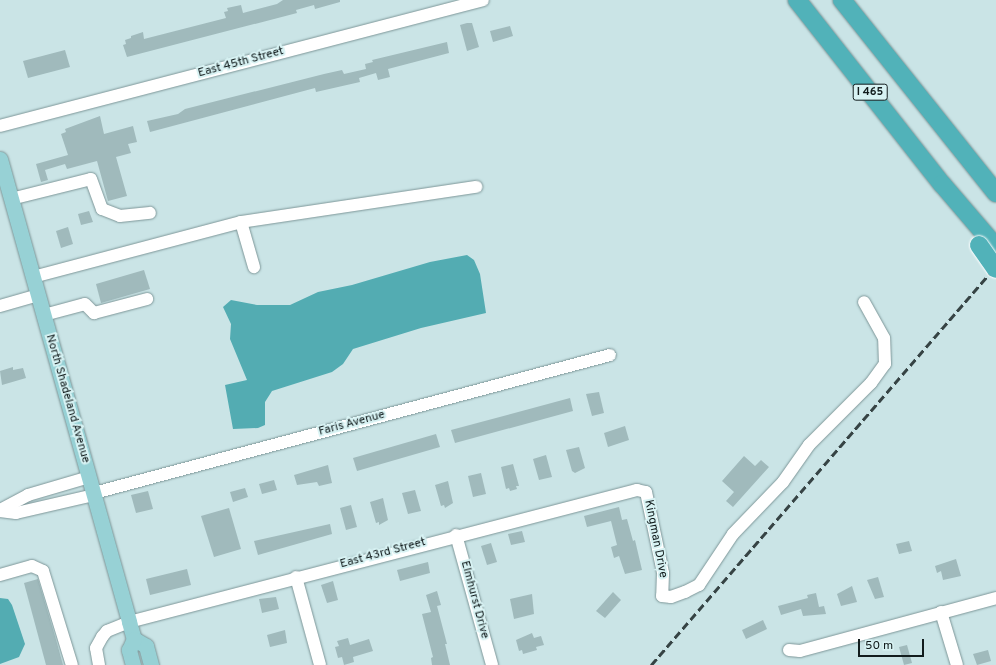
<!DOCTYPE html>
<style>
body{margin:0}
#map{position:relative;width:996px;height:665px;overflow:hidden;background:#cae4e6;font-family:Overpass,sans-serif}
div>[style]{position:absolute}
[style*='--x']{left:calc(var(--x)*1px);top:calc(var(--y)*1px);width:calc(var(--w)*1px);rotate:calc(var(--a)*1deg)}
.water>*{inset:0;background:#53acb2}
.building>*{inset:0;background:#a0babc}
.roads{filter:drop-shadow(0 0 1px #7d9698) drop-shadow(0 0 1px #7d9698)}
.minor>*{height:12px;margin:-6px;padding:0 6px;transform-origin:6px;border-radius:6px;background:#fff}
.major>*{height:15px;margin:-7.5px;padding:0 7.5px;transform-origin:7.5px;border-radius:7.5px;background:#97d1d5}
.highway>*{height:18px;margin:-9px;padding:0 9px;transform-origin:9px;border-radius:9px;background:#51b2b9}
.rail>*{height:2.5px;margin-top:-1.25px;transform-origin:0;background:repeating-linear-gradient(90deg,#364344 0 8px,transparent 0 12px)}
.bridges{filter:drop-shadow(0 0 1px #fff) drop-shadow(0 0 1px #fff)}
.highway-bridge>*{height:18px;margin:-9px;padding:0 9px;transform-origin:9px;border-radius:9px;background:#51b2b9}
span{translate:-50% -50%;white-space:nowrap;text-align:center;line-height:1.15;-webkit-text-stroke:4px #d7f2f3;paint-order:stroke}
.shield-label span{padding:1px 3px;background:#d7f2f3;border:1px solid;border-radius:3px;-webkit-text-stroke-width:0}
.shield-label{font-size:11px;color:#121c1d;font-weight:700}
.street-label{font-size:12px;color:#121c1d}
.scale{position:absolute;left:858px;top:639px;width:66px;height:18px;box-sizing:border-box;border:2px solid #121c1d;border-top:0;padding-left:5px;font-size:12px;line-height:14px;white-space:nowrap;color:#121c1d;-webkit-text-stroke:3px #d7f2f3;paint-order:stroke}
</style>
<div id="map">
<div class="water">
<i style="clip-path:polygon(467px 255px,474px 260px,480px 274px,486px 313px,421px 328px,353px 349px,343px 364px,332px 372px,272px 391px,265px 402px,265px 425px,258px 428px,233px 429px,225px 385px,247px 380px,230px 339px,231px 324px,223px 307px,231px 300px,257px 305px,290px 305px,318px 292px,352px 285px,430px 262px)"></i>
<i style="clip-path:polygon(0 598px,8px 599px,12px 605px,25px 644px,19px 657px,0 664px)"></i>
</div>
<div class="building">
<i style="clip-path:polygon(283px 0,340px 0,340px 2px,315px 9px,314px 5px,296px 10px,297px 13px,127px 57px,123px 45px,126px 44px,125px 40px,131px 38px,131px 36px,143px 32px,144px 39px,226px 18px,224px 12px,228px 11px,227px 8px,241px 5px,243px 13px,277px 4px)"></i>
<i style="clip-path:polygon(467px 23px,472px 23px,479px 47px,467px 51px,460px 25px)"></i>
<i style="clip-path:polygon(510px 26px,513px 36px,493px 42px,490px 31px)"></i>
<i style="clip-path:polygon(447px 42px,449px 53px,388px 69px,390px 77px,378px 80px,376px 73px,359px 78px,360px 82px,316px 92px,315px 88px,150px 132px,147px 121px,178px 114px,185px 109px,324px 74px,342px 70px,344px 74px,366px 69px,365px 64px,373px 62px,372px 60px)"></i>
<i style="clip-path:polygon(65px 50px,70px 67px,28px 78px,23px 61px)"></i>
<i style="clip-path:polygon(100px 116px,104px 134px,133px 126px,137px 142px,128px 144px,131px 153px,116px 157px,127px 196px,108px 201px,97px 161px,67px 169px,65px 164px,45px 170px,48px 180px,41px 182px,36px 164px,68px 155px,61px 134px,66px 132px,65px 129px)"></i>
<i style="clip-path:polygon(89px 211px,93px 222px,81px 225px,78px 214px)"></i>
<i style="clip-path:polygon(68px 227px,73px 244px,61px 248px,56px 231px)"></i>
<i style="clip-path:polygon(144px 270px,150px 289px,101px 303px,96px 284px)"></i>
<i style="clip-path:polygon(13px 367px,13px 370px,23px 368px,26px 378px,2px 385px,0 371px)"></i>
<i style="clip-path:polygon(599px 392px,604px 413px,592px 416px,586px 394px)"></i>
<i style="clip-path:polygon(570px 398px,573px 411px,455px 443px,451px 430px)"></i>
<i style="clip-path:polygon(625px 426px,629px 440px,608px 447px,604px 433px)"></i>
<i style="clip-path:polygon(436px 434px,440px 447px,357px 471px,353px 458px)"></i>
<i style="clip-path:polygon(579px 447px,585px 468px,575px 473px,572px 471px,566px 450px)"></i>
<i style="clip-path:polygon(546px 455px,552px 477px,539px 480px,533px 459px)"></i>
<i style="clip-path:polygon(744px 456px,755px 466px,761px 460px,769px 467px,733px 507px,726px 501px,734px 492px,722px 481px)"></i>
<i style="clip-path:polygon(513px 464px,519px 486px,516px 486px,517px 489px,510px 491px,509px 488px,506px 489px,501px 467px)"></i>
<i style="clip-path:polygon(328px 465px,332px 483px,319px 486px,317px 482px,297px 485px,294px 475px)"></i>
<i style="clip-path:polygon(481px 473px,486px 494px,473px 497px,468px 476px)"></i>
<i style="clip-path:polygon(274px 480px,277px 490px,262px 494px,259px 484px)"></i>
<i style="clip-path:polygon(448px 481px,453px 503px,445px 508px,444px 505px,441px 506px,435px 485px)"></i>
<i style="clip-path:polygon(245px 488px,248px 497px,233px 502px,230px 492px)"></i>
<i style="clip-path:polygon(415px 490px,421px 511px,408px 514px,402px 493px)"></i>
<i style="clip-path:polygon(148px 491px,153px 509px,136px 513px,131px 495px)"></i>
<i style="clip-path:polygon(383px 498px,388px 520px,379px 525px,379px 522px,376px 523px,370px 502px)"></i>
<i style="clip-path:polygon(351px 505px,357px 527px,346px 530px,340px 508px)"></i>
<i style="clip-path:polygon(619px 507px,622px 520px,627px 519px,633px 541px,635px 540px,642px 570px,625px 574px,619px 556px,614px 558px,611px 547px,617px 545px,611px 521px,587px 527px,584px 516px)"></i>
<i style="clip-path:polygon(229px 508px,241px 549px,214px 557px,201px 516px)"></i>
<i style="clip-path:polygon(330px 524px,332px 534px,258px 555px,254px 541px)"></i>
<i style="clip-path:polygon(522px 531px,525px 542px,511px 545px,508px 534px)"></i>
<i style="clip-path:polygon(909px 541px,912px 551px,899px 554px,896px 544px)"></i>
<i style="clip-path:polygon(491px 543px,497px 562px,487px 565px,481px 546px)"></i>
<i style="clip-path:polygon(956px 559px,961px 576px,943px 580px,941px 571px,937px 573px,935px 566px)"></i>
<i style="clip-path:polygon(428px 562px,430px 573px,400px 581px,397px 570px)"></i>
<i style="clip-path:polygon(187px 569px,191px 585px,150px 595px,146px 579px)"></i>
<i style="clip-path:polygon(878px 577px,884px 597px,875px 599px,867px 580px)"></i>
<i style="clip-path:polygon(38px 579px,55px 636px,63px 665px,46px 665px,24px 583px)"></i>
<i style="clip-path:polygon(333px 581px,338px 600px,327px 603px,321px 585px)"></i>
<i style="clip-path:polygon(852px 586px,857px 602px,841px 606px,837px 594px)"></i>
<i style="clip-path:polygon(437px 591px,441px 605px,437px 606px,447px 644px,445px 644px,450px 665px,432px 665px,431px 658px,433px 657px,422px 614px,431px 612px,426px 595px)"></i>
<i style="clip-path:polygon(613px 592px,621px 600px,605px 618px,596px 611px)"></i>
<i style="clip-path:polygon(816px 593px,819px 607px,824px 606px,826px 614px,803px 616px,801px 609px,781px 615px,778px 606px,808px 598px,807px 595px)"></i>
<i style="clip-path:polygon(532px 594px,534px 614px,514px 619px,510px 599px)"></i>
<i style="clip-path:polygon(276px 597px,279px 609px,262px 613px,259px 599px)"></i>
<i style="clip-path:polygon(763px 620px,767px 629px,746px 639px,742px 630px)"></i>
<i style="clip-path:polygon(285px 630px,287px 643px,270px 647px,267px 635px)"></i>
<i style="clip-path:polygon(532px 633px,534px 638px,541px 636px,544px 645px,536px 647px,537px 650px,523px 654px,522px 650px,519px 651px,516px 640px)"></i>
<i style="clip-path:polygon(348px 638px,350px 645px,369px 639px,373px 651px,353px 657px,354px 662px,344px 665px,342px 657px,338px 658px,335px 647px,339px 646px,337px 641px)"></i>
<i style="clip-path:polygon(907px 645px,912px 663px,904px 665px,899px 647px)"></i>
<i style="clip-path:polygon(988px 650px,991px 661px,977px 665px,973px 654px)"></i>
</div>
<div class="roads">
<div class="minor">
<i style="--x:0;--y:126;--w:499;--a:-14.6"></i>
<i style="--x:11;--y:199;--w:82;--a:-14"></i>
<i style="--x:91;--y:179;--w:32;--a:70"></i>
<i style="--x:102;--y:209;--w:19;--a:21"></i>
<i style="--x:120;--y:216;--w:30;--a:-6"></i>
<i style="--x:241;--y:222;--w:47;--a:73.9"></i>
<i style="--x:33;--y:277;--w:215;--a:-14.8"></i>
<i style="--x:241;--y:222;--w:238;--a:-8.5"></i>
<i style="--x:0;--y:306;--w:40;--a:-16"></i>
<i style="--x:44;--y:315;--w:42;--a:-15"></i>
<i style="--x:85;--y:304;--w:13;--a:45"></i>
<i style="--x:94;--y:313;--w:55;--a:-14.8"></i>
<i style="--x:94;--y:493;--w:534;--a:-14.97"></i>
<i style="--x:0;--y:510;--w:32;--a:-28"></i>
<i style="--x:28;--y:495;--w:64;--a:-16.4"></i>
<i style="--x:0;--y:511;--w:16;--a:7"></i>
<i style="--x:16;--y:513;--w:80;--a:-13"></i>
<i style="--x:456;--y:535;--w:135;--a:74.5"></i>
<i style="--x:0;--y:575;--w:33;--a:-16"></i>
<i style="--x:32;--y:566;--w:12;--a:24"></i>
<i style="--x:43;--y:571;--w:98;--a:72.9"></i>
<i style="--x:296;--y:577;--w:91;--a:74.7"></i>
<i style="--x:941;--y:612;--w:55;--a:73.2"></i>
<i style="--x:789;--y:650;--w:11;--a:5"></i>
<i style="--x:800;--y:651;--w:203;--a:-15.1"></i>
<i style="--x:99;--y:665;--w:17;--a:-100"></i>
<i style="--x:96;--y:648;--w:13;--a:-61"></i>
<i style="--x:102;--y:637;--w:8;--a:-50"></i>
<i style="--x:107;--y:631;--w:24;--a:-22"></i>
<i style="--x:129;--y:622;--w:525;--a:-14.57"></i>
<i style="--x:637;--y:490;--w:9;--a:13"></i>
<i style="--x:646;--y:492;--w:83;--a:78.1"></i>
<i style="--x:663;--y:573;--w:23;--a:92"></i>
<i style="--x:662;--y:596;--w:9;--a:6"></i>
<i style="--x:671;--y:597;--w:15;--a:-20"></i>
<i style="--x:685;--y:592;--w:16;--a:-27"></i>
<i style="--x:699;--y:585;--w:61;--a:-56.3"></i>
<i style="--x:733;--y:534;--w:72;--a:-46.1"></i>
<i style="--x:783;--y:482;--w:45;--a:-54.9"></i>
<i style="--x:809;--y:445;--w:88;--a:-45"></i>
<i style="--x:871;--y:383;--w:24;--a:-54"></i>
<i style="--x:885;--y:364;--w:26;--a:-92"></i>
<i style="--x:884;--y:338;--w:41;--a:-119.1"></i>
</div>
<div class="major">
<i style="--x:0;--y:159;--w:481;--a:74.4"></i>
<i style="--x:129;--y:622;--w:18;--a:74"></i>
<i style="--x:134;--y:639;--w:14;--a:30"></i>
<i style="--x:146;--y:646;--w:20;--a:75"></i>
<i style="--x:133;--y:665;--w:16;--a:-105"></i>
<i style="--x:129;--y:650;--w:12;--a:-66"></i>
</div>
<div class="highway">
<i style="--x:797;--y:0;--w:234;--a:51.8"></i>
<i style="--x:942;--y:184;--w:83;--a:49.4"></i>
<i style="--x:842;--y:0;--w:247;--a:51.4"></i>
</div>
</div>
<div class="rail">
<i style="--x:651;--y:665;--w:527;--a:-49.15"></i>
</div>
<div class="bridges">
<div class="highway-bridge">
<i style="--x:979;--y:245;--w:29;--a:55"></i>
</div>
</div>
<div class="shield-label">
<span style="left:870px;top:92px">I 465</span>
</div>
<div class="street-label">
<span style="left:241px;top:63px;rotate:-15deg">East 45th Street</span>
<span style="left:67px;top:399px;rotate:74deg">North Shadeland Avenue</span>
<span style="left:352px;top:424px;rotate:-15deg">Faris Avenue</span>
<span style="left:655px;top:539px;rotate:79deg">Kingman Drive</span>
<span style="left:383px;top:554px;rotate:-15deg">East 43rd Street</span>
<span style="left:474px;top:600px;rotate:75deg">Elmhurst Drive</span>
</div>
<div class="scale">50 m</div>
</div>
